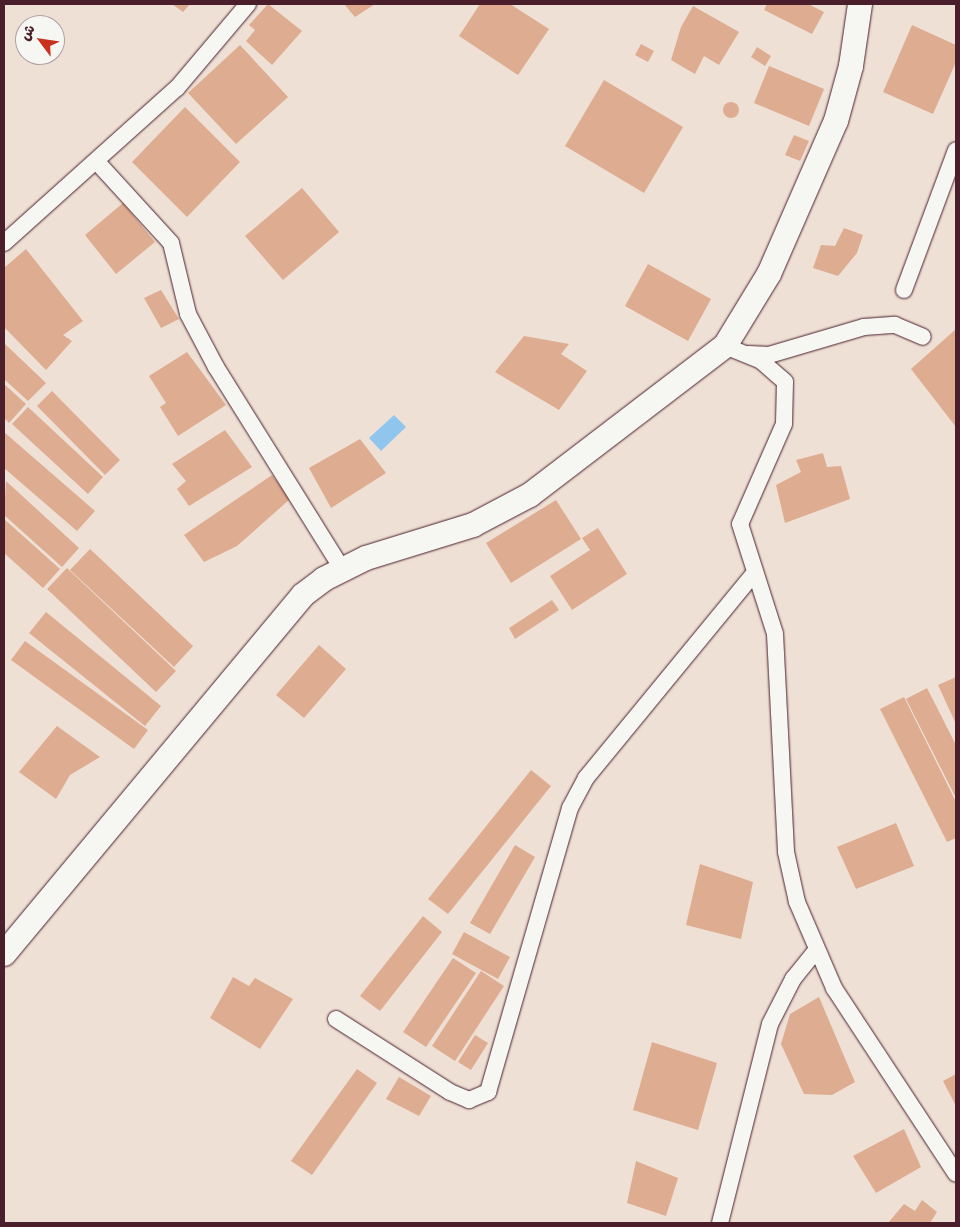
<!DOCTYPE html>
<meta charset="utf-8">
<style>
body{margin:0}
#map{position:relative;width:960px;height:1227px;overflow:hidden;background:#efe0d5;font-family:Sriracha,"Playpen Sans Arabic",sans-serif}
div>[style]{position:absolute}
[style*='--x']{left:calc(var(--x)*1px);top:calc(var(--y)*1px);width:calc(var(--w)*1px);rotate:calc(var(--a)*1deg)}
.water>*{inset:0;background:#90c6ee}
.building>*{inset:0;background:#deac90}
.round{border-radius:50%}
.roads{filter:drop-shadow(0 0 1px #4a1f2b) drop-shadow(0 0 1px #4a1f2b)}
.street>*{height:16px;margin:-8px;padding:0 8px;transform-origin:8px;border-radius:8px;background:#f6f6f2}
.secondary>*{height:24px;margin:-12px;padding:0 12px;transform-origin:12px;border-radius:12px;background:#f6f6f2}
span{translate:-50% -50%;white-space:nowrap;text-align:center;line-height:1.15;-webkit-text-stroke:4.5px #f6f6f2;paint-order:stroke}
.frame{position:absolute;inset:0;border:5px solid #4a1f2b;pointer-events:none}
.north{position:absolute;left:15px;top:15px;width:50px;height:50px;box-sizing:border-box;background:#f6f6f2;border:1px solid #b1a0a2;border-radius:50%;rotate:301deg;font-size:14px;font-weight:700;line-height:20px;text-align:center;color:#4a1f2b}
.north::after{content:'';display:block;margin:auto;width:18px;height:22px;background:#c8321e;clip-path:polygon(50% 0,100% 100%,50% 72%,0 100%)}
</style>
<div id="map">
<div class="water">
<i style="clip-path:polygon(394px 415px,406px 427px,381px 451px,369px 438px)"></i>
</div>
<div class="building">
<i style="clip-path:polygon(172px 4px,190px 4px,183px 12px)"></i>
<i style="clip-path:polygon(268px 4px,302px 31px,272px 65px,246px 41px,255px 30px,249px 25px)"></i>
<i style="clip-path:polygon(344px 4px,375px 4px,355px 17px)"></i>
<i style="clip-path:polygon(480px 4px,510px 4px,549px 29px,518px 75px,459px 36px)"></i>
<i style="clip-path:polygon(767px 4px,808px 4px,824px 12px,812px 34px,764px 10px)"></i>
<i style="clip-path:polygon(693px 6px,739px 32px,719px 65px,704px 56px,695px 74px,671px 60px,681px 27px)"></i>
<i style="clip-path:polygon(912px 25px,956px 45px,956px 62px,933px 114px,883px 92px)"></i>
<i style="clip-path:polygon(641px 44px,654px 51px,648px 62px,635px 55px)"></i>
<i style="clip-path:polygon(240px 45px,288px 97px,236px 144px,188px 93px)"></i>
<i style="clip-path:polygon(757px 47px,771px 56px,765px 66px,751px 57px)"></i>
<i style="clip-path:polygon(769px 66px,824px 89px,809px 126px,754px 103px)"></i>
<i style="clip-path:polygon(604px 80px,683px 127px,644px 193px,565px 146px)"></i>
<i class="round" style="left:723px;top:102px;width:16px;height:16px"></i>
<i style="clip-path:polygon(185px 107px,240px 162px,187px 217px,132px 162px)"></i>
<i style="clip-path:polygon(794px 135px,809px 141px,800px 161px,785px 155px)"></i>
<i style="clip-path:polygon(302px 188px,339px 232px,283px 280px,245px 236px)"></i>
<i style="clip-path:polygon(123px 203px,155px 242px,116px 274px,85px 235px)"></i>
<i style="clip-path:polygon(844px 228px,863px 235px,857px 253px,838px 276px,813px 268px,821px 245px,835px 246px)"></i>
<i style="clip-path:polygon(26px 249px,83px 321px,63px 335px,72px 341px,46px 370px,4px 327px,4px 268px)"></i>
<i style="clip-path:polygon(648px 264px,711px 299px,688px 341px,625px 306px)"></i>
<i style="clip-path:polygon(161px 290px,179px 319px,161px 328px,144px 298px)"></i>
<i style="clip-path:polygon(956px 329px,956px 427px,911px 369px)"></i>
<i style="clip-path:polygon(524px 336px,569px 344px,561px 354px,587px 371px,559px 410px,495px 372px)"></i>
<i style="clip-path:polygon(4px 343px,46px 383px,28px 401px,4px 379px)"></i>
<i style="clip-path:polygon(187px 352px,226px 405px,178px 436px,160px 407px,166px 403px,149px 376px)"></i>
<i style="clip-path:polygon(4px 384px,26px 404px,9px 423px,4px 418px)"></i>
<i style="clip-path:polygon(52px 391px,120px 460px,105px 475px,37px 406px)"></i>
<i style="clip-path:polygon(28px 407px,103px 477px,88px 494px,12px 424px)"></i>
<i style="clip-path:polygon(225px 430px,252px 467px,189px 506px,177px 489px,186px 481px,172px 464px)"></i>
<i style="clip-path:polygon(4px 432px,95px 511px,77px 531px,4px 468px)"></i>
<i style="clip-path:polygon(360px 439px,386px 473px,331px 508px,309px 468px)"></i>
<i style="clip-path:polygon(823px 453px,827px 467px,841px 466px,850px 499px,785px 523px,776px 485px,801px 472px,796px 460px)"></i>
<i style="clip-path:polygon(272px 475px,290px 499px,237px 546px,204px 562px,184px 535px)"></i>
<i style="clip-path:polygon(6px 481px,79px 548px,62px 567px,4px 515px)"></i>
<i style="clip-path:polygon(556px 500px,581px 539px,511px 583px,486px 543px)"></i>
<i style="clip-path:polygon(4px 519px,60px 569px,43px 588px,4px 553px)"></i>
<i style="clip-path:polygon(598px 528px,627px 574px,572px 610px,550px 576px,590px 550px,582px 538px)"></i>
<i style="clip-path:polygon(90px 549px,193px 646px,174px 667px,70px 570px)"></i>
<i style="clip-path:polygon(67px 568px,176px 671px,156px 692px,47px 589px)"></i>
<i style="clip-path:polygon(552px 600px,559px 610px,515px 639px,509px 628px)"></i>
<i style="clip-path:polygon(46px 612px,161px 706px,145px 726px,29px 633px)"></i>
<i style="clip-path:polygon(25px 641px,148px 730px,134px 749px,11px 660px)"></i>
<i style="clip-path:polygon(319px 645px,346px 669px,304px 718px,276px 695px)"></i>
<i style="clip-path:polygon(956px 677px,956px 724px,938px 685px)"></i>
<i style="clip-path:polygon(927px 688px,956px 745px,956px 798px,906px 699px)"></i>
<i style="clip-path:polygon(904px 697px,956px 802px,956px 838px,947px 842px,880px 709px)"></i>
<i style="clip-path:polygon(57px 726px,100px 757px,70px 775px,56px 799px,19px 772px)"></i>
<i style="clip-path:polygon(531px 770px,551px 786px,448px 914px,428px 899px)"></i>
<i style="clip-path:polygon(896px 823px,914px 866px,856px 889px,837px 847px)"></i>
<i style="clip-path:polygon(515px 845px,535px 857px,490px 934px,470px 923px)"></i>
<i style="clip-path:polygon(700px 864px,753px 882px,741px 939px,686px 925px)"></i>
<i style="clip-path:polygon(423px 916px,442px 932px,380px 1011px,360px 996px)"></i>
<i style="clip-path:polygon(464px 932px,510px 957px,498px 979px,452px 954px)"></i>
<i style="clip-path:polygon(453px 958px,476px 973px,426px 1047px,403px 1032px)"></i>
<i style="clip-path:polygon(481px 971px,504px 986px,455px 1061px,432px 1046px)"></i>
<i style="clip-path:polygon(233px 977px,249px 986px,255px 978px,293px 999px,260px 1049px,210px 1018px)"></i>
<i style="clip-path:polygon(819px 997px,855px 1082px,832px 1095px,804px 1094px,781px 1044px,790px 1014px)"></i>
<i style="clip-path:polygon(475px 1035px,488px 1043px,471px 1070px,458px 1062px)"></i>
<i style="clip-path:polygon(652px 1042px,717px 1063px,698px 1130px,633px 1110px)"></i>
<i style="clip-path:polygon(357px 1069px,377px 1083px,312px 1175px,291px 1161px)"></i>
<i style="clip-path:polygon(956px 1074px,956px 1106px,943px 1081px)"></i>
<i style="clip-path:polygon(399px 1077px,431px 1096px,419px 1116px,386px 1099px)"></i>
<i style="clip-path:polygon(904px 1129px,921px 1167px,876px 1193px,853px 1156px)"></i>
<i style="clip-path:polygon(636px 1161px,678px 1178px,666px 1216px,627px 1203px)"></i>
<i style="clip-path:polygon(922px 1200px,937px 1212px,930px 1223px,888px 1223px,904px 1204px,915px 1211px)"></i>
</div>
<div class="roads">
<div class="street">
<i style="--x:97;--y:162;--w:110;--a:47.6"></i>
<i style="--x:171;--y:243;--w:73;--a:76.5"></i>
<i style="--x:188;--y:314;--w:60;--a:62.2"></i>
<i style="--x:216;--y:367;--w:238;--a:58"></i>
<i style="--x:4;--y:243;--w:232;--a:-41.9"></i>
<i style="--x:177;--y:88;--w:110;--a:-49.8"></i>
<i style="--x:904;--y:290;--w:149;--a:-69.6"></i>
<i style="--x:725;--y:346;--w:38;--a:22"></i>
<i style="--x:760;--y:360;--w:33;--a:41"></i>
<i style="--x:785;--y:382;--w:42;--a:91.4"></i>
<i style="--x:784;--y:424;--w:109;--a:113.7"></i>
<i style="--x:740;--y:524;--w:115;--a:72.3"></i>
<i style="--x:775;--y:634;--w:218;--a:87.1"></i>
<i style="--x:786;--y:852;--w:51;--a:77.6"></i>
<i style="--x:797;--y:902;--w:94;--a:66.7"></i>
<i style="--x:834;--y:988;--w:222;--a:56.7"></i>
<i style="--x:749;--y:354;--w:20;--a:3"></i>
<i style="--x:769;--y:355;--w:99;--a:-16.4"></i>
<i style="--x:864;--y:327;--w:31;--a:-4"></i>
<i style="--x:895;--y:325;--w:30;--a:23"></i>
<i style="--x:336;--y:1019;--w:135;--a:32.6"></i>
<i style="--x:450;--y:1092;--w:21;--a:23"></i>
<i style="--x:469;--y:1100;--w:21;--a:-23"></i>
<i style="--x:488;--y:1092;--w:296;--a:-73.9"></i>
<i style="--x:570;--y:808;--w:34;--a:-62"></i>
<i style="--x:586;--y:778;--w:266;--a:-50.6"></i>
<i style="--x:720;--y:1223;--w:205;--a:-75.9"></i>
<i style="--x:770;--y:1024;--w:51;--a:-62.9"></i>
<i style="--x:793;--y:979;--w:35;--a:-51"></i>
</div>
<div class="secondary">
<i style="--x:4;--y:954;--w:467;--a:-50.2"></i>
<i style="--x:303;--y:595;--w:26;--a:-37"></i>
<i style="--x:324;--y:579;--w:47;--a:-26.6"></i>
<i style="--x:366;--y:558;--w:112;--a:-17.1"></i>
<i style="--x:473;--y:525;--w:64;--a:-27.8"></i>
<i style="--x:530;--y:495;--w:245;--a:-37.4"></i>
<i style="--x:725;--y:346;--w:84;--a:-58.6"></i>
<i style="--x:769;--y:274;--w:167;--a:-66.4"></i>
<i style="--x:836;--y:121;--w:57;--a:-74.7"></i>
<i style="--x:851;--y:66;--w:63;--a:-81.7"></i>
</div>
</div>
<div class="frame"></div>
<div class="north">ش</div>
</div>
